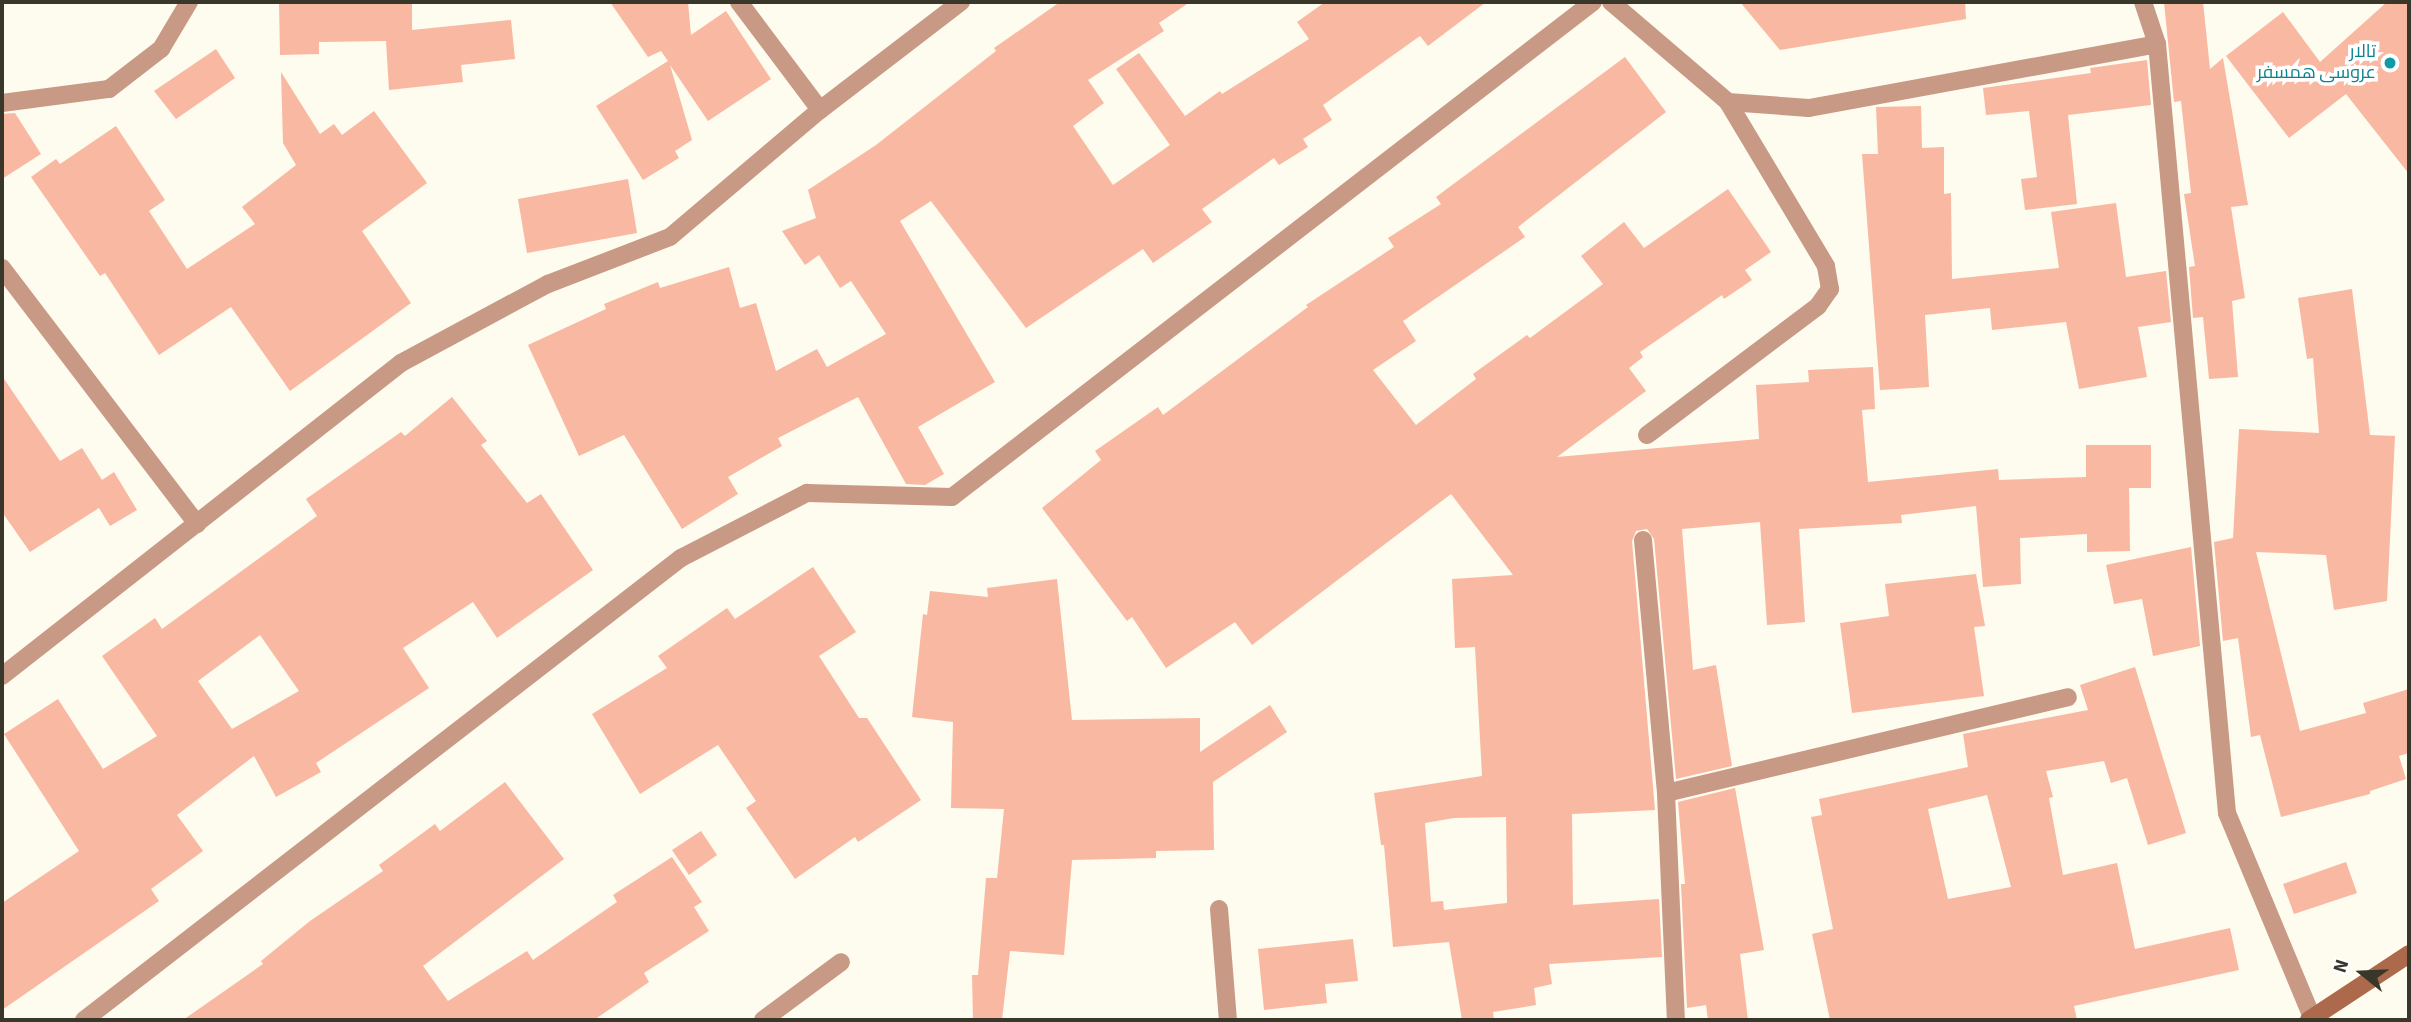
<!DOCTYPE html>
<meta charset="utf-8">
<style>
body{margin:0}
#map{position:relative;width:2411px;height:1022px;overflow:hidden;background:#fefbef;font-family:"Source Sans 3",Cairo,sans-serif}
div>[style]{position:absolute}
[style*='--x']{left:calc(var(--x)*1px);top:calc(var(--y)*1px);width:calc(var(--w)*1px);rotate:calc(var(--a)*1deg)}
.building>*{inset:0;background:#f9b8a1}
.street>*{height:18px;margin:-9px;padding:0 9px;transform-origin:9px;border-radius:9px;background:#c89985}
.secondary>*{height:18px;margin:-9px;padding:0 9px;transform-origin:9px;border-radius:9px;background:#ac694b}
.dots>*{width:19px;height:19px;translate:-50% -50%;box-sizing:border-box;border:4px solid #fff;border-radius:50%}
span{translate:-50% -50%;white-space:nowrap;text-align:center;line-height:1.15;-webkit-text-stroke:7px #fff;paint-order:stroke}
.culture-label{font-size:18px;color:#0d838f}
.right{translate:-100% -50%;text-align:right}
.frame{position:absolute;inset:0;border:4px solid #39362a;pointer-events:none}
.north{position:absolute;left:2327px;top:938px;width:70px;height:70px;-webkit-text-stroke:5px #fff;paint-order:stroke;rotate:288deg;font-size:19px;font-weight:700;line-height:28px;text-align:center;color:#39362a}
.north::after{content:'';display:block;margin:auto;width:24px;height:32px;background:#39362a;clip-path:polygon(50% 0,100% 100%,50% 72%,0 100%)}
</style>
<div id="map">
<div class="building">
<i style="clip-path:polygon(279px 2px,412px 2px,412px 30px,511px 20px,515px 59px,461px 65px,463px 82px,389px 90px,386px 41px,319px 42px,319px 54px,280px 55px)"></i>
<i style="clip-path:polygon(610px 2px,688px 2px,691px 35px,726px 11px,771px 79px,708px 121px,670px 65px,692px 140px,675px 151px,679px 158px,643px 180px,596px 106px,668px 61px,661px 51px,648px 57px)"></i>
<i style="clip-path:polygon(1060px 2px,1190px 2px,1159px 23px,1164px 31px,1088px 80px,1104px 103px,1073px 126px,1113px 185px,1170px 145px,1116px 69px,1139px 53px,1185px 116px,1220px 91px,1222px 94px,1309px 39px,1297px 22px,1325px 2px,1486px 2px,1428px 46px,1420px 36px,1323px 105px,1332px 120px,1303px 139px,1308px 147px,1279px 165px,1274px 158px,1202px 209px,1212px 222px,1153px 263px,1143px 249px,1026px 328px,931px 201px,900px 221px,995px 382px,918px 427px,944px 474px,925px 485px,906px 484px,858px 397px,778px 438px,782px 446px,728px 477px,738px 494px,682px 529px,624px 435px,579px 456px,528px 345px,606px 309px,604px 304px,658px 282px,660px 288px,729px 267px,740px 308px,756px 303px,776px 371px,817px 349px,827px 367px,886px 334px,851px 281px,840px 288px,819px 255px,805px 265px,782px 231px,816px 218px,808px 190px,876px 145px,996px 51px,994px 48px)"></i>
<i style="clip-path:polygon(1740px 2px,1965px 2px,1966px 19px,1780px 50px)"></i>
<i style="clip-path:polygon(2164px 2px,2203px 2px,2210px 69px,2223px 58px,2248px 205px,2231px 207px,2245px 298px,2232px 301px,2238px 377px,2209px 379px,2203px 317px,2193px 318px,2189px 267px,2195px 266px,2184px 194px,2191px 193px,2181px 101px,2174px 102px)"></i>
<i style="clip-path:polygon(2387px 2px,2409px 2px,2409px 174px,2346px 94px,2289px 138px,2226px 56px,2283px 12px,2320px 62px)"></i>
<i style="clip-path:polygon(216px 49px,235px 78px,176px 119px,154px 91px)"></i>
<i style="clip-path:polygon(evenodd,1625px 57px,1666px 112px,1518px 227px,1525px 237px,1403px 321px,1416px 341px,1373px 370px,1416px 425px,1476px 379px,1473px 374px,1527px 335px,1530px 338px,1603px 284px,1581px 256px,1624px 222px,1644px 248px,1728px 189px,1771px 252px,1745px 270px,1752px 280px,1724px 299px,1722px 295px,1640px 352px,1643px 357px,1629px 368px,1646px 391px,1557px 457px,1759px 439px,1756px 385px,1809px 382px,1808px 370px,1873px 367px,1875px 409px,1862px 410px,1868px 482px,1998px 469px,1999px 480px,2086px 477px,2086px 445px,2151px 445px,2151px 488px,2129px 488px,2130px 551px,2087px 552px,2087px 534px,2020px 538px,2021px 584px,1983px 587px,1976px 506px,1901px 515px,1902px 523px,1799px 529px,1805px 622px,1767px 625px,1760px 522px,1682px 529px,1693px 670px,1716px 665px,1732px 766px,1676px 779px,1654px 539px,1647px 529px,1636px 531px,1632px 541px,1655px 810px,1572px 814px,1573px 905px,1659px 899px,1662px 957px,1549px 964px,1552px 984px,1534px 988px,1536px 1005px,1493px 1012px,1494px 1020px,1462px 1020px,1449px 942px,1393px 947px,1384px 845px,1381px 845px,1374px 793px,1482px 776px,1475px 647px,1455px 648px,1452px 579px,1513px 575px,1451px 494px,1252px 645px,1235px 622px,1166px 668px,1132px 617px,1127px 621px,1042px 508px,1101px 460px,1095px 451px,1158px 407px,1163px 415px,1308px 307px,1306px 305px,1394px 247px,1388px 238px,1441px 204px,1436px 197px,1625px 57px,1506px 817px,1507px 903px,1444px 910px,1443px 901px,1431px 902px,1425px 823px,1454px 818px,1506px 817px)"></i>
<i style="clip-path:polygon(2147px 60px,2151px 105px,2068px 115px,2077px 204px,2025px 210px,2021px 179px,2037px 177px,2029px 111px,1986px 115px,1983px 88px,2091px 73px,2090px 68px)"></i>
<i style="clip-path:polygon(281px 72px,320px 134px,334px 124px,342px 135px,374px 111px,427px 183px,362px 231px,411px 303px,290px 391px,231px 307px,159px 355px,105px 273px,100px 276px,31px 177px,56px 159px,60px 164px,116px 126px,165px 200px,149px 211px,187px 269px,255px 224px,242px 207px,296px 165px,283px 143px)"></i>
<i style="clip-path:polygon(1921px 106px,1922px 148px,1944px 147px,1944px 194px,1951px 193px,1952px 279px,2059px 268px,2051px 212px,2116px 203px,2126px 277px,2166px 271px,2171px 322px,2138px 327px,2147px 377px,2079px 389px,2066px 322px,1992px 330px,1990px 308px,1925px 315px,1929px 387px,1880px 390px,1862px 154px,1878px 154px,1876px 107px)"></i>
<i style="clip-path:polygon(15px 113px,41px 154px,2px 179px,2px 114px)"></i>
<i style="clip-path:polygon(628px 179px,637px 233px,527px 253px,518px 199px)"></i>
<i style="clip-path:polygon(2352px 289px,2370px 435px,2395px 436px,2387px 601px,2334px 610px,2326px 555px,2256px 552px,2300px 731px,2366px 713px,2363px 703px,2409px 689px,2409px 753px,2399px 756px,2406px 779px,2370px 791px,2370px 794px,2281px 817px,2260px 735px,2251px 737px,2238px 638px,2223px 641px,2214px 542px,2233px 538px,2239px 429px,2319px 433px,2313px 358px,2307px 359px,2298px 298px)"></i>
<i style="clip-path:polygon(2px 376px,60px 461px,82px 448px,102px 480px,114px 472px,137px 510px,110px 526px,99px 508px,30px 552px,2px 512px)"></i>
<i style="clip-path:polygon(evenodd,452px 397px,487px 441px,481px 445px,527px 503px,541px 494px,593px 570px,497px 638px,473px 602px,403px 648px,429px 688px,316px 763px,321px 772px,276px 797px,254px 756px,177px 815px,203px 851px,151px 889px,159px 901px,2px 1010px,2px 903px,79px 851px,4px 734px,58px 699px,103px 769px,157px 736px,102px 656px,155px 618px,162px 629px,317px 516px,306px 499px,401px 432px,405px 436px,452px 397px,260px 635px,299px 691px,232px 729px,198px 681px,260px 635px)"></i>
<i style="clip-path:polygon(2191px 547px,2200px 646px,2153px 656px,2142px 599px,2114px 604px,2106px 565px)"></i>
<i style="clip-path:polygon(813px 567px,856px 632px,819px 656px,859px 718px,867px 718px,921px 800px,858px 842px,855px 837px,795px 879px,746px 808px,756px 801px,718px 745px,640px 794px,592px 714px,667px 668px,658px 656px,727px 608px,735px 619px)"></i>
<i style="clip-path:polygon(1976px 574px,1985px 626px,1974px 627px,1984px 696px,1852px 713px,1840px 623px,1889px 616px,1885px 584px)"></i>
<i style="clip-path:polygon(1057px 579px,1072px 720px,1200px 718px,1200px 752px,1270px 705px,1287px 732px,1213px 782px,1214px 850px,1156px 851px,1156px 858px,1072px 860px,1064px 955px,1010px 951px,1002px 1020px,973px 1020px,972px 975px,978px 975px,986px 878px,997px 878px,1004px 809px,951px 808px,953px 722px,912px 717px,923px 614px,927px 615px,930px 591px,988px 597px,987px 588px)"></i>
<i style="clip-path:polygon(evenodd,2135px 667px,2186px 833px,2148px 845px,2127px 778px,2111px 783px,2104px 761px,2046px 771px,2053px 797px,2049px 798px,2063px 875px,2117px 863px,2135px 949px,2230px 928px,2239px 970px,2074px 1006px,2077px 1020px,1830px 1020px,1812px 934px,1833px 929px,1811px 817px,1822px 815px,1819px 799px,1968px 767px,1963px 734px,2088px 710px,2080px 685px,2135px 667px,1987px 795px,2011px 887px,1948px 899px,1928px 809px,1987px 795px)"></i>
<i style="clip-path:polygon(505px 782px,564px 859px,423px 966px,448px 1001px,527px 951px,533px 960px,617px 902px,613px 895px,672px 857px,702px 902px,694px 907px,709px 931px,644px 973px,649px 982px,594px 1020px,183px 1020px,263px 964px,261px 961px,310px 921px,383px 871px,379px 865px,435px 824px,440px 831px)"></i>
<i style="clip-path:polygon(1735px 788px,1764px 950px,1740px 954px,1748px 1020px,1708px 1020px,1706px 1005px,1687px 1008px,1681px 884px,1685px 884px,1678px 802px)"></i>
<i style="clip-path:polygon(701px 831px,717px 855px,689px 875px,672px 850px)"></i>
<i style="clip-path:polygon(2346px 862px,2357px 893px,2294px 914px,2283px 884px)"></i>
<i style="clip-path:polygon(1353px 939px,1358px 981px,1325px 984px,1327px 1003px,1264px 1010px,1258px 949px)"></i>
</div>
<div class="street">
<i style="--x:739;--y:2;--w:135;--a:53.1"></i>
<i style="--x:1611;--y:2;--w:154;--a:40.5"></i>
<i style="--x:1728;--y:102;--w:81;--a:4.2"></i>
<i style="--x:1809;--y:108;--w:354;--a:-10.4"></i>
<i style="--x:2143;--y:2;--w:44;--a:71.6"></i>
<i style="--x:2157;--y:44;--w:772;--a:84.8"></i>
<i style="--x:2227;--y:813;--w:224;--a:67.4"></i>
<i style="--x:2;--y:103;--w:108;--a:-7.5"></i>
<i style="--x:109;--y:89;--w:66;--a:-37.6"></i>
<i style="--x:161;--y:49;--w:55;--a:-59.2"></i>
<i style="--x:2;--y:268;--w:322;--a:52.7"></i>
<i style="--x:1647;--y:435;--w:214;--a:-37"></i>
<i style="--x:1818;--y:306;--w:21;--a:-55"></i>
<i style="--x:1830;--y:289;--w:23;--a:-100"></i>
<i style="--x:1826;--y:266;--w:191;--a:-120.9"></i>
<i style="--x:1643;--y:540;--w:254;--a:84.8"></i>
<i style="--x:1666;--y:793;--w:227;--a:87.5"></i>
<i style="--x:2;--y:676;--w:507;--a:-38.11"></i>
<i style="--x:401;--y:363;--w:167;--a:-28.3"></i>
<i style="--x:548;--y:284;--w:131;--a:-21.1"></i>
<i style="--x:670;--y:237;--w:197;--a:-40.3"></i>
<i style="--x:820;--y:110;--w:178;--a:-37.5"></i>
<i style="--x:1666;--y:793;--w:413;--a:-13.4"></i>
<i style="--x:1219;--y:909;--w:111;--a:85.4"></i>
<i style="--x:84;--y:1020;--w:755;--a:-37.74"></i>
<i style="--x:681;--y:558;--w:142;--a:-27.3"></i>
<i style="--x:807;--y:493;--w:145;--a:1.6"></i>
<i style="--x:952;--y:497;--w:810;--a:-37.68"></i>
<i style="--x:763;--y:1020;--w:97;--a:-36.6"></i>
</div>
<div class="secondary">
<i style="--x:2309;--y:1020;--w:120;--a:-33.4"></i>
</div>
<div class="dots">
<i style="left:2390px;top:63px;background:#0f9aa8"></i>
</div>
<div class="culture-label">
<span class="right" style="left:2376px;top:63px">تالار<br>عروسی همسفر</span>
</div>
<div class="frame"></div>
<div class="north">N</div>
</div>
